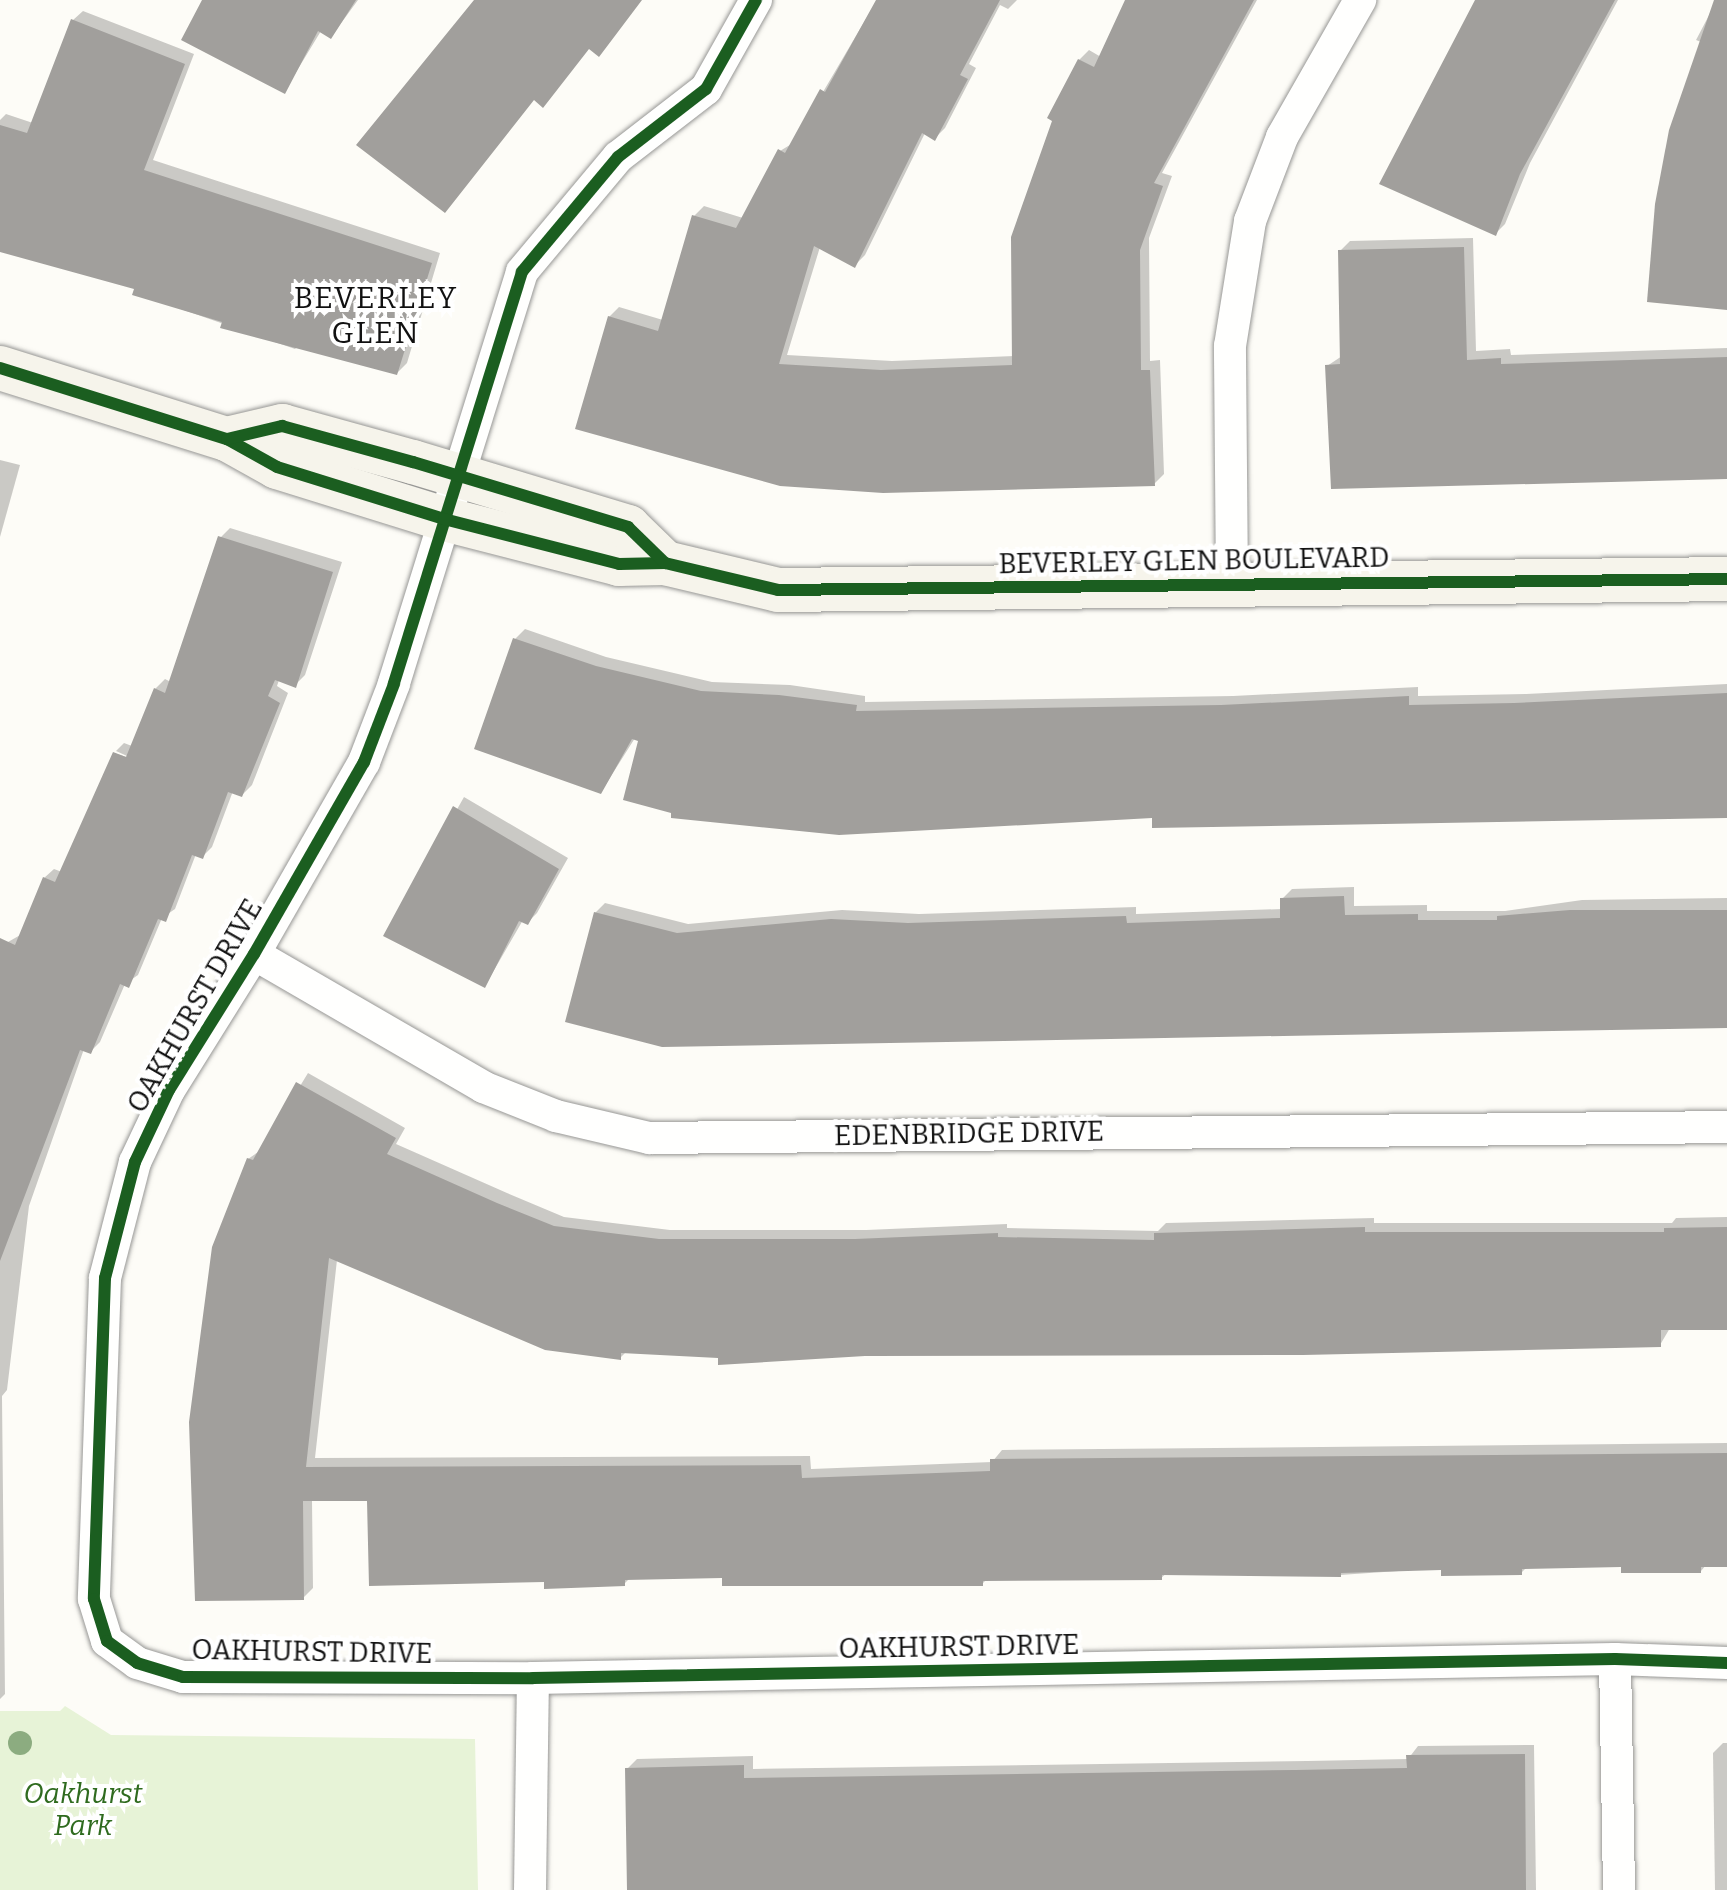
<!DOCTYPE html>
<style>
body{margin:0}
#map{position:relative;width:1727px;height:1890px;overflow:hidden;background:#fdfcf7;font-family:Bitter,serif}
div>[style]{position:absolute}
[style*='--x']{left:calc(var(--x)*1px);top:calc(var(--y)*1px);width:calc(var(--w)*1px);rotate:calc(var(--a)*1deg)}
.green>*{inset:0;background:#e7f3d7}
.shadow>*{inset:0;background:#0003}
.building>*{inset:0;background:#a19f9c}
.roads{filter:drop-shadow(0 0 2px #979795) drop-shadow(0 0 2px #979795)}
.street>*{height:32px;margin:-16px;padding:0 16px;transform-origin:16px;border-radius:16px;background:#fffffe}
.secondary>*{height:44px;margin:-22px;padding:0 22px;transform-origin:22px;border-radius:22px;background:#f6f4eb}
.cycleway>*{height:12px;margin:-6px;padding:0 6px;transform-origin:6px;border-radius:6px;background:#1b5e20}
.trees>*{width:24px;height:24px;margin:-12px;border-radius:50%;background:#8cac80}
span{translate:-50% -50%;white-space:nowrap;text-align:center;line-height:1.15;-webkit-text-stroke:8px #fff;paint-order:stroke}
.street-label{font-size:28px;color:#111}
.park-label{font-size:28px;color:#2f6b1f;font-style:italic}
.neighbourhood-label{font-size:30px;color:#111;letter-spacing:2px}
</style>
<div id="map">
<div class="green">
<i style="clip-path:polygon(65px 1706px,111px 1735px,475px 1739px,478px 1890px,0 1890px,0 1711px,60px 1711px)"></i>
</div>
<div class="shadow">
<i style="clip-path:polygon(204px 0,358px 0,331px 37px,321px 31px,284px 92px)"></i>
<i style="clip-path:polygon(877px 0,1017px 0,1008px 9px,1000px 5px,969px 64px,976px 68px,945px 128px,935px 138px,925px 133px,865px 255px,855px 265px,820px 247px,787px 355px,892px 361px,1014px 356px,1079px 60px,1089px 50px,1101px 57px,1127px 0,1257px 0,1162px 173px,1172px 176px,1149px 238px,1150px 361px,1160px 360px,1164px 474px,1154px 484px,609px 317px,619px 307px,663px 320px,694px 216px,704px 206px,743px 218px,780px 151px,793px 143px)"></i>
<i style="clip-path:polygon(1477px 0,1618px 0,1530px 163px,1505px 224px,1495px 234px,1381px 183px)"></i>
<i style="clip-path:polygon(1717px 0,1727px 0,1727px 307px,1701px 42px,1696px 40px)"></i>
<i style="clip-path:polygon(83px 11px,194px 54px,153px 160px,440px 253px,407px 363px,397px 373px,301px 343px,295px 349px,135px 293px,136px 288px,0 249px,0 120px,6px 114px,33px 123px,73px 20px)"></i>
<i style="clip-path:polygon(1473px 238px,1476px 351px,1510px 349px,1511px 355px,1727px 348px,1727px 476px,1327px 366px,1342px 356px,1340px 251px,1350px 241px)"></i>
<i style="clip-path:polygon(0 460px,20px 465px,0 537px)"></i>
<i style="clip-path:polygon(230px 528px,342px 562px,305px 675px,295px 685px,279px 680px,277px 686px,288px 693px,252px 785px,242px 795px,233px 791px,212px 847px,202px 857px,196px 854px,175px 909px,162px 918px,138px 975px,125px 984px,100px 1042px,90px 1052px,84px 1049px,29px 1206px,7px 1390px,2px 1396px,5px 1694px,0 1699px,0 960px,8px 942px,22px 934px,44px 878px,54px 869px,62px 872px,114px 753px,136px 760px,116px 751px,124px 743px,132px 746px,155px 689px,165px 679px,171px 682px,220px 538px)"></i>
<i style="clip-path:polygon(525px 629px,606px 657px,712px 682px,790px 685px,865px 696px,865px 702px,1233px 696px,1418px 687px,1418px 696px,1526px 694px,1727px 684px,1727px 818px,1154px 816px,635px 738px,601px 792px,515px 639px)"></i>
<i style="clip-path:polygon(464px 797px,568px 858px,537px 913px,527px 923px,523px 920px,485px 986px,386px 935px)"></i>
<i style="clip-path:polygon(1354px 887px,1354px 906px,1427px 905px,1427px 911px,1505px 911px,1582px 900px,1727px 898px,1727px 1026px,916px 1038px,595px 913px,605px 903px,688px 924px,842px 910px,919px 914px,1136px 907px,1136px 914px,1282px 909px,1282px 899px,1292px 889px)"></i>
<i style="clip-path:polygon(308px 1073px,405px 1128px,396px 1144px,507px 1193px,564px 1217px,670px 1230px,866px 1230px,1007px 1224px,1007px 1228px,1158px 1231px,1166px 1223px,1374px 1218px,1374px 1223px,1672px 1223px,1676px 1218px,1727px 1217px,1727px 1328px,1670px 1328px,1660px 1345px,720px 1356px,626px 1352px,620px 1358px,337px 1260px,315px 1458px,810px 1456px,811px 1469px,992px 1462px,1002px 1450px,1727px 1443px,1727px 1565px,1706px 1565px,1701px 1571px,1623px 1565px,1527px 1567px,1521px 1573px,1443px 1568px,1340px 1575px,1167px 1573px,1161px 1578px,987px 1579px,982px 1584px,724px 1576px,630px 1578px,624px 1584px,546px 1580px,369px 1498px,312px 1499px,313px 1588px,303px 1598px,248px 1159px,261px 1150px)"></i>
<i style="clip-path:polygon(1723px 1743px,1727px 1743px,1727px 1890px,1715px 1890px,1713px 1753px)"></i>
<i style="clip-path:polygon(1534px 1745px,1536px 1890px,629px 1890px,627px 1769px,637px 1759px,753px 1756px,753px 1769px,1307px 1761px,1408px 1759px,1418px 1746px)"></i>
</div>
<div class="building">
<i style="clip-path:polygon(202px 0,356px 0,331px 39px,318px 31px,285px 94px,181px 40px)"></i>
<i style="clip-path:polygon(474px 0,642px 0,599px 57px,589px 49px,543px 108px,534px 100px,445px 213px,356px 145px)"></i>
<i style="clip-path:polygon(876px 0,1000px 0,960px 75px,968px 79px,935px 141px,922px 133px,855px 268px,814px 246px,779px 364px,881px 370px,1012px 365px,1011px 237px,1052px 121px,1047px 118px,1078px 59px,1094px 67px,1125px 0,1254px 0,1154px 183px,1163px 186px,1140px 250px,1141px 370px,1150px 370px,1155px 486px,883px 493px,780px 486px,575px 429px,608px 316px,658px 331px,692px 215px,736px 228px,778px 149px,785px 153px,820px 89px,825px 92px)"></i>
<i style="clip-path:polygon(1475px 0,1615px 0,1520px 174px,1496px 236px,1379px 184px)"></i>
<i style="clip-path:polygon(1714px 0,1727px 0,1727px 310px,1647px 302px,1655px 204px,1669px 130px)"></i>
<i style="clip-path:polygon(71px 19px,185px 64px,144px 170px,432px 263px,397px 375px,220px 328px,222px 322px,132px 295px,134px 289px,0 252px,0 125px,27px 133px)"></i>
<i style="clip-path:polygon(1464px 247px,1467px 360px,1501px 358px,1501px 364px,1727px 357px,1727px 479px,1331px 489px,1325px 365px,1340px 364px,1338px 250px)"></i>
<i style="clip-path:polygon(218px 536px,333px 572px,296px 688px,275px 680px,268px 696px,280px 703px,242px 797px,228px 792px,203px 859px,192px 855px,166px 922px,158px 919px,129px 988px,120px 984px,91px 1054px,80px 1050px,0 1261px,0 938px,15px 945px,43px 877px,55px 882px,113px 752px,126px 757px,154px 688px,165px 693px)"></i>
<i style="clip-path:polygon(513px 638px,596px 666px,701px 691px,779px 695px,857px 705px,856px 711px,1221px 705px,1409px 696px,1409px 705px,1514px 703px,1727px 693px,1727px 818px,1152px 828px,1152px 818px,839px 835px,671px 818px,671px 813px,623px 800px,638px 741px,632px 739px,601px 794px,474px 749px)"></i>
<i style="clip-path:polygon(453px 806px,559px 869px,528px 925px,519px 921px,485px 988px,383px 936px)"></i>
<i style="clip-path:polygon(1344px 896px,1345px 915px,1418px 914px,1418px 920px,1497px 920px,1497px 916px,1570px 910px,1727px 910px,1727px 1028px,662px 1047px,565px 1022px,594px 912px,677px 933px,831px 919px,908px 923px,1126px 916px,1127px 923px,1280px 918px,1280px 898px)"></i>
<i style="clip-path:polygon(296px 1082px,396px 1138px,387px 1154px,497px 1203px,554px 1226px,659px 1239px,855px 1239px,998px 1233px,998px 1237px,1154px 1240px,1154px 1233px,1365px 1227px,1365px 1232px,1664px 1232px,1664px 1228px,1727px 1227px,1727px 1330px,1661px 1330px,1661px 1347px,1303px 1355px,865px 1356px,718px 1365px,718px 1358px,621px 1353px,621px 1360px,545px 1350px,329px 1258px,306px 1467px,801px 1465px,802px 1478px,990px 1471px,990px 1459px,1727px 1453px,1727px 1567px,1701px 1567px,1701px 1573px,1621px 1573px,1621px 1567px,1522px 1569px,1522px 1575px,1441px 1576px,1441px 1570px,1341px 1573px,1341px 1577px,1162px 1575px,1162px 1580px,983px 1581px,983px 1586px,722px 1586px,722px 1578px,625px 1580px,625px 1586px,544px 1589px,544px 1582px,369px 1586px,367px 1501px,303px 1501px,304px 1600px,195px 1601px,189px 1422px,212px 1247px,247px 1158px,253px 1160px)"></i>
<i style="clip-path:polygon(1525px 1754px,1526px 1890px,627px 1890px,625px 1768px,744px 1765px,744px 1778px,1295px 1770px,1407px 1768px,1406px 1755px)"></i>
</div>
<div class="roads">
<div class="street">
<i style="--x:756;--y:0;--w:102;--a:119.3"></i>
<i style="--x:706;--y:89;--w:111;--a:142.3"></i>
<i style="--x:618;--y:157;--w:150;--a:129.9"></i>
<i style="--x:522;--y:272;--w:431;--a:107.3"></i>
<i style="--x:394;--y:684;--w:84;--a:111"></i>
<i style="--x:364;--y:762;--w:221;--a:119.8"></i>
<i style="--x:254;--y:954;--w:160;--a:122"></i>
<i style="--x:169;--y:1090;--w:80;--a:115.3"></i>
<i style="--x:135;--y:1162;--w:120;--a:104.5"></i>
<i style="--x:105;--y:1278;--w:321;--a:92"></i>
<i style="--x:94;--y:1599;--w:44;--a:72.8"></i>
<i style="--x:107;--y:1641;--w:37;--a:36"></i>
<i style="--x:137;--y:1663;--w:48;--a:16.9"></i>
<i style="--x:183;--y:1677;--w:350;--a:0.2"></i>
<i style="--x:533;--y:1678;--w:1082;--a:-1.01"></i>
<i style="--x:1615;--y:1659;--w:112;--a:2"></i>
<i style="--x:1232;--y:584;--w:238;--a:-90.5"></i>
<i style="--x:1230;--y:346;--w:127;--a:-80.9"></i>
<i style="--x:1250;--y:221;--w:90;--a:-69.1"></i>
<i style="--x:1282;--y:137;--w:158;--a:-60.3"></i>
<i style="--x:254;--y:954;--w:265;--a:30.1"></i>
<i style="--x:483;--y:1087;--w:79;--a:21.7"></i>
<i style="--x:556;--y:1116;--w:96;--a:13.3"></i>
<i style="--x:649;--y:1138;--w:1078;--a:-0.58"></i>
<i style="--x:1615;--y:1659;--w:231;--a:89"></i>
<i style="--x:530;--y:1890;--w:212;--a:-89.2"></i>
</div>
<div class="secondary">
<i style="--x:0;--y:368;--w:238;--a:17.4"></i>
<i style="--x:227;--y:439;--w:57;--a:29.2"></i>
<i style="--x:277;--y:467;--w:175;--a:17.3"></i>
<i style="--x:444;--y:519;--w:181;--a:14.4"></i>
<i style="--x:619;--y:564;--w:46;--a:-1.2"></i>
<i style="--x:665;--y:563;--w:116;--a:13.4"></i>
<i style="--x:778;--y:590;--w:949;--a:-0.66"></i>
<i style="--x:227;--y:439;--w:57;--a:-13.3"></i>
<i style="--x:282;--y:426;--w:136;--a:15.4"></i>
<i style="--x:413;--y:462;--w:225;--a:16.8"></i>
<i style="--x:628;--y:527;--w:52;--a:44.2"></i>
</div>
</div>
<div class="cycleway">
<i style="--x:756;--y:0;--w:102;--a:119.3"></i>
<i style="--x:706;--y:89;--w:111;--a:142.3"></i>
<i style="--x:618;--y:157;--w:150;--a:129.9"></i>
<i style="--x:522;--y:272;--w:431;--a:107.3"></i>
<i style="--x:394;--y:684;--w:84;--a:111"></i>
<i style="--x:364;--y:762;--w:221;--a:119.8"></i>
<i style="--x:254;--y:954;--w:160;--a:122"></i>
<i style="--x:169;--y:1090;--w:80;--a:115.3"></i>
<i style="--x:135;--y:1162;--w:120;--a:104.5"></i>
<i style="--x:105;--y:1278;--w:321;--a:92"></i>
<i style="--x:94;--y:1599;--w:44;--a:72.8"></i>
<i style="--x:107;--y:1641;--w:37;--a:36"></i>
<i style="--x:137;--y:1663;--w:48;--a:16.9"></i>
<i style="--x:183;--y:1677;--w:350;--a:0.2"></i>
<i style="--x:533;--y:1678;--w:1082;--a:-1.01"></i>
<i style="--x:1615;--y:1659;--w:112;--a:2"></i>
<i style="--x:0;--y:368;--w:238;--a:17.4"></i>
<i style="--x:227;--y:439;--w:57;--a:29.2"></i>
<i style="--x:277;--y:467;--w:175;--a:17.3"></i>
<i style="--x:444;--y:519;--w:181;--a:14.4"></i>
<i style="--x:619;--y:564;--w:46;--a:-1.2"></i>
<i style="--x:665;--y:563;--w:116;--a:13.4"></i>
<i style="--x:778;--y:590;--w:949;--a:-0.66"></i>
<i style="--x:227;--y:439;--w:57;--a:-13.3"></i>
<i style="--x:282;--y:426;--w:136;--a:15.4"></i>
<i style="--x:413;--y:462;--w:225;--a:16.8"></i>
<i style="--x:628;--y:527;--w:52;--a:44.2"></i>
</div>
<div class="trees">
<i style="left:20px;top:1743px"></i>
</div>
<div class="street-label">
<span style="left:1194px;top:561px;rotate:-1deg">BEVERLEY GLEN BOULEVARD</span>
<span style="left:195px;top:1006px;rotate:-60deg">OAKHURST DRIVE</span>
<span style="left:969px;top:1134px;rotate:-1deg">EDENBRIDGE DRIVE</span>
<span style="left:959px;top:1647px;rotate:-1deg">OAKHURST DRIVE</span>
<span style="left:312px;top:1652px;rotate:1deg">OAKHURST DRIVE</span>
</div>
<div class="park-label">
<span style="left:83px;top:1810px">Oakhurst<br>Park</span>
</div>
<div class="neighbourhood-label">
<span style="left:376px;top:315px">BEVERLEY<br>GLEN</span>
</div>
</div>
